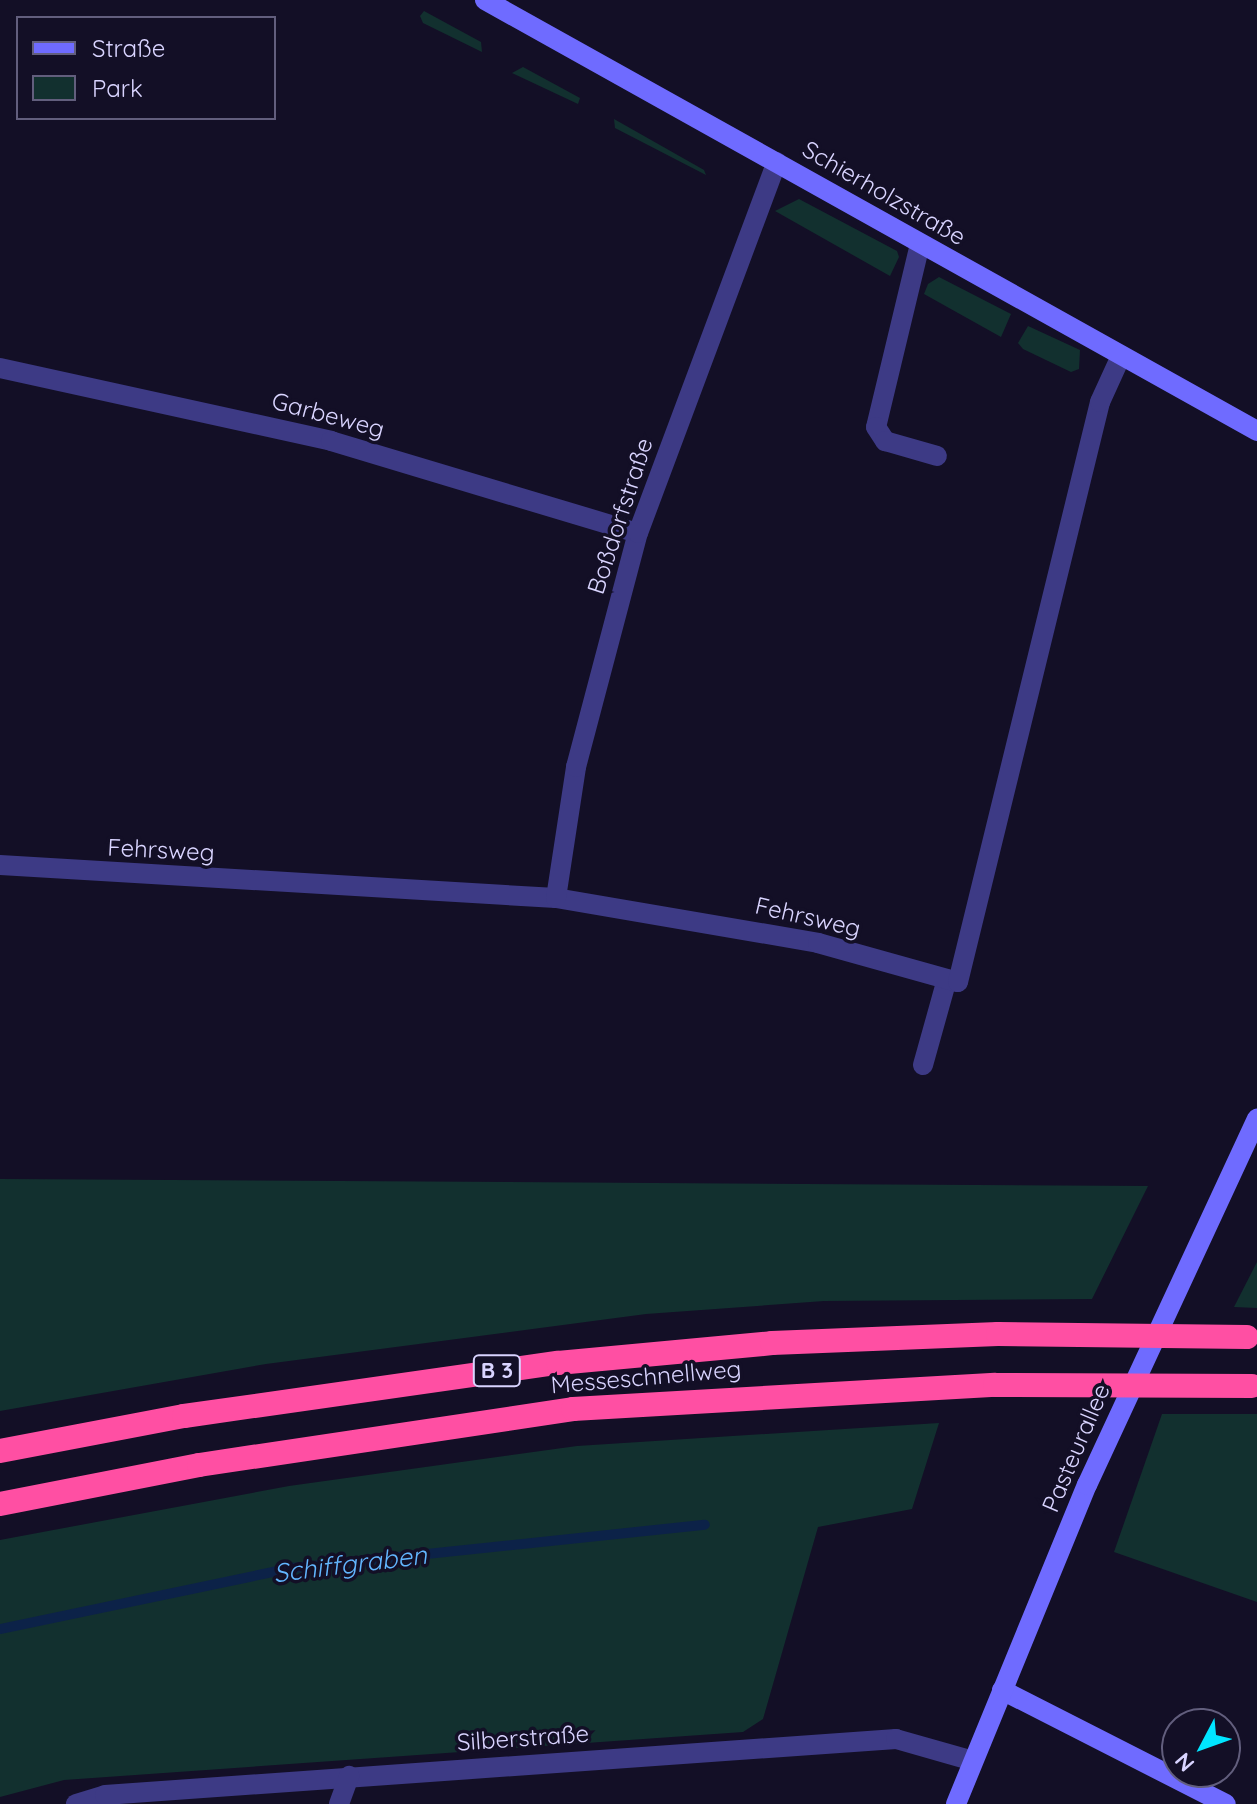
<!DOCTYPE html>
<meta charset="utf-8">
<style>
body{margin:0}
#map{position:relative;width:1257px;height:1804px;overflow:hidden;background:#130f26;font-family:Quicksand,sans-serif}
div>[style]{position:absolute}
[style*='--x']{left:calc(var(--x)*1px);top:calc(var(--y)*1px);width:calc(var(--w)*1px);rotate:calc(var(--a)*1deg)}
.green>*{inset:0;background:#12302f}
.stream>*{height:10px;margin:-5px;padding:0 5px;transform-origin:5px;border-radius:5px;background:#0c2248}
.lane>*{height:20px;margin:-10px;padding:0 10px;transform-origin:10px;border-radius:10px;background:#3d3a85}
.street>*{height:20px;margin:-10px;padding:0 10px;transform-origin:10px;border-radius:10px;background:#3d3a85}
.secondary>*{height:20px;margin:-10px;padding:0 10px;transform-origin:10px;border-radius:10px;background:#6f6bff}
.highway>*{height:24px;margin:-12px;padding:0 12px;transform-origin:12px;border-radius:12px;background:#ff4fa3}
.highway-bridge>*{height:24px;margin:-12px;padding:0 12px;transform-origin:12px;border-radius:12px;background:#ff4fa3}
span{translate:-50% -50%;white-space:nowrap;text-align:center;line-height:1.15;-webkit-text-stroke:7px #130f26;paint-order:stroke}
.shield-label span{padding:2px 6px;background:#130f26;border:2px solid;border-radius:6px;-webkit-text-stroke-width:0}
.shield-label{font-size:22px;color:#d9d4ff;font-weight:700}
.street-label{font-size:24px;color:#d9d4ff}
.water-label{font-size:26px;color:#62b6ff;font-style:italic}
.legend{position:absolute;left:16px;top:16px;width:260px;height:104px;box-sizing:border-box;background:#130f26;border:2px solid #625e7d;margin:0;padding:10px 14px;list-style:none;font-size:24px;color:#d9d4ff}
.legend li{display:flex;align-items:center;gap:16px;height:40px}
.legend b{width:40px;border:2px solid #625e7d}
.north{position:absolute;left:1161px;top:1708px;width:80px;height:80px;box-sizing:border-box;background:#130f26;border:2px solid #625e7d;border-radius:50%;rotate:229deg;font-size:22px;font-weight:700;line-height:32px;text-align:center;color:#d9d4ff}
.north::after{content:'';display:block;margin:auto;width:28px;height:36px;background:#00e5ff;clip-path:polygon(50% 0,100% 100%,50% 72%,0 100%)}
</style>
<div id="map">
<div class="green">
<i style="clip-path:polygon(424px 11px,481px 42px,482px 52px,423px 23px,420px 16px)"></i>
<i style="clip-path:polygon(523px 67px,580px 98px,578px 104px,512px 73px)"></i>
<i style="clip-path:polygon(614px 119px,704px 170px,706px 175px,615px 128px)"></i>
<i style="clip-path:polygon(799px 199px,897px 251px,899px 257px,890px 276px,775px 211px)"></i>
<i style="clip-path:polygon(939px 277px,1011px 314px,1001px 337px,924px 294px,928px 284px)"></i>
<i style="clip-path:polygon(1028px 326px,1080px 350px,1079px 369px,1071px 372px,1023px 349px,1018px 343px)"></i>
<i style="clip-path:polygon(0 1179px,1148px 1186px,1092px 1299px,824px 1301px,646px 1314px,266px 1364px,0 1411px)"></i>
<i style="clip-path:polygon(1257px 1262px,1257px 1308px,1234px 1307px)"></i>
<i style="clip-path:polygon(1162px 1414px,1257px 1414px,1257px 1602px,1114px 1552px)"></i>
<i style="clip-path:polygon(939px 1423px,912px 1509px,818px 1527px,763px 1719px,743px 1732px,64px 1780px,0 1797px,0 1540px,289px 1486px,577px 1446px)"></i>
</div>
<div class="stream">
<i style="--x:0;--y:1629;--w:299;--a:-11.8"></i>
<i style="--x:293;--y:1568;--w:414;--a:-6"></i>
</div>
<div class="lane">
<i style="--x:920;--y:244;--w:188;--a:103.5"></i>
<i style="--x:876;--y:427;--w:17;--a:57"></i>
<i style="--x:885;--y:441;--w:54;--a:16.1"></i>
<i style="--x:923;--y:1065;--w:89;--a:-74.4"></i>
</div>
<div class="street">
<i style="--x:0;--y:368;--w:339;--a:12.4"></i>
<i style="--x:331;--y:441;--w:320;--a:16.7"></i>
<i style="--x:0;--y:865;--w:557;--a:3.4"></i>
<i style="--x:556;--y:898;--w:266;--a:9.7"></i>
<i style="--x:818;--y:943;--w:145;--a:15.6"></i>
<i style="--x:958;--y:982;--w:597;--a:-76.24"></i>
<i style="--x:1100;--y:402;--w:51;--a:-65.5"></i>
<i style="--x:556;--y:898;--w:133;--a:-81.3"></i>
<i style="--x:576;--y:767;--w:242;--a:-75.2"></i>
<i style="--x:638;--y:533;--w:396;--a:-69.5"></i>
<i style="--x:76;--y:1804;--w:30;--a:-17"></i>
<i style="--x:105;--y:1795;--w:793;--a:-4.05"></i>
<i style="--x:896;--y:1739;--w:80;--a:15.9"></i>
<i style="--x:339;--y:1804;--w:30;--a:-70"></i>
</div>
<div class="secondary">
<i style="--x:485;--y:0;--w:884;--a:29.17"></i>
<i style="--x:1002;--y:1690;--w:251;--a:27"></i>
<i style="--x:956;--y:1804;--w:345;--a:-67.7"></i>
<i style="--x:1087;--y:1485;--w:404;--a:-65.1"></i>
</div>
<div class="highway">
<i style="--x:0;--y:1451;--w:187;--a:-10.8"></i>
<i style="--x:184;--y:1416;--w:378;--a:-8.1"></i>
<i style="--x:558;--y:1363;--w:215;--a:-5.3"></i>
<i style="--x:772;--y:1343;--w:226;--a:-2.3"></i>
<i style="--x:0;--y:1504;--w:203;--a:-11.1"></i>
<i style="--x:199;--y:1465;--w:378;--a:-8.5"></i>
<i style="--x:573;--y:1409;--w:423;--a:-3.3"></i>
</div>
<div class="highway-bridge">
<i style="--x:998;--y:1334;--w:249;--a:0.7"></i>
<i style="--x:995;--y:1385;--w:257;--a:0.2"></i>
</div>
<div class="shield-label">
<span style="left:497px;top:1371px">B 3</span>
</div>
<div class="street-label">
<span style="left:884px;top:193px;rotate:30deg">Schierholzstraße</span>
<span style="left:328px;top:415px;rotate:15deg">Garbeweg</span>
<span style="left:620px;top:516px;rotate:-72deg">Boßdorfstraße</span>
<span style="left:161px;top:850px;rotate:3deg">Fehrsweg</span>
<span style="left:808px;top:917px;rotate:13deg">Fehrsweg</span>
<span style="left:646px;top:1377px;rotate:-5deg">Messeschnellweg</span>
<span style="left:1076px;top:1448px;rotate:-67deg">Pasteurallee</span>
<span style="left:523px;top:1738px;rotate:-4deg">Silberstraße</span>
</div>
<div class="water-label">
<span style="left:350px;top:1564px;rotate:-7deg">Schiffgraben</span>
</div>
<ul class="legend">
<li><b style="height:10px;background:#6f6bff"></b>Straße</li>
<li><b style="height:22px;background:#12302f"></b>Park</li>
</ul>
<div class="north">N</div>
</div>
